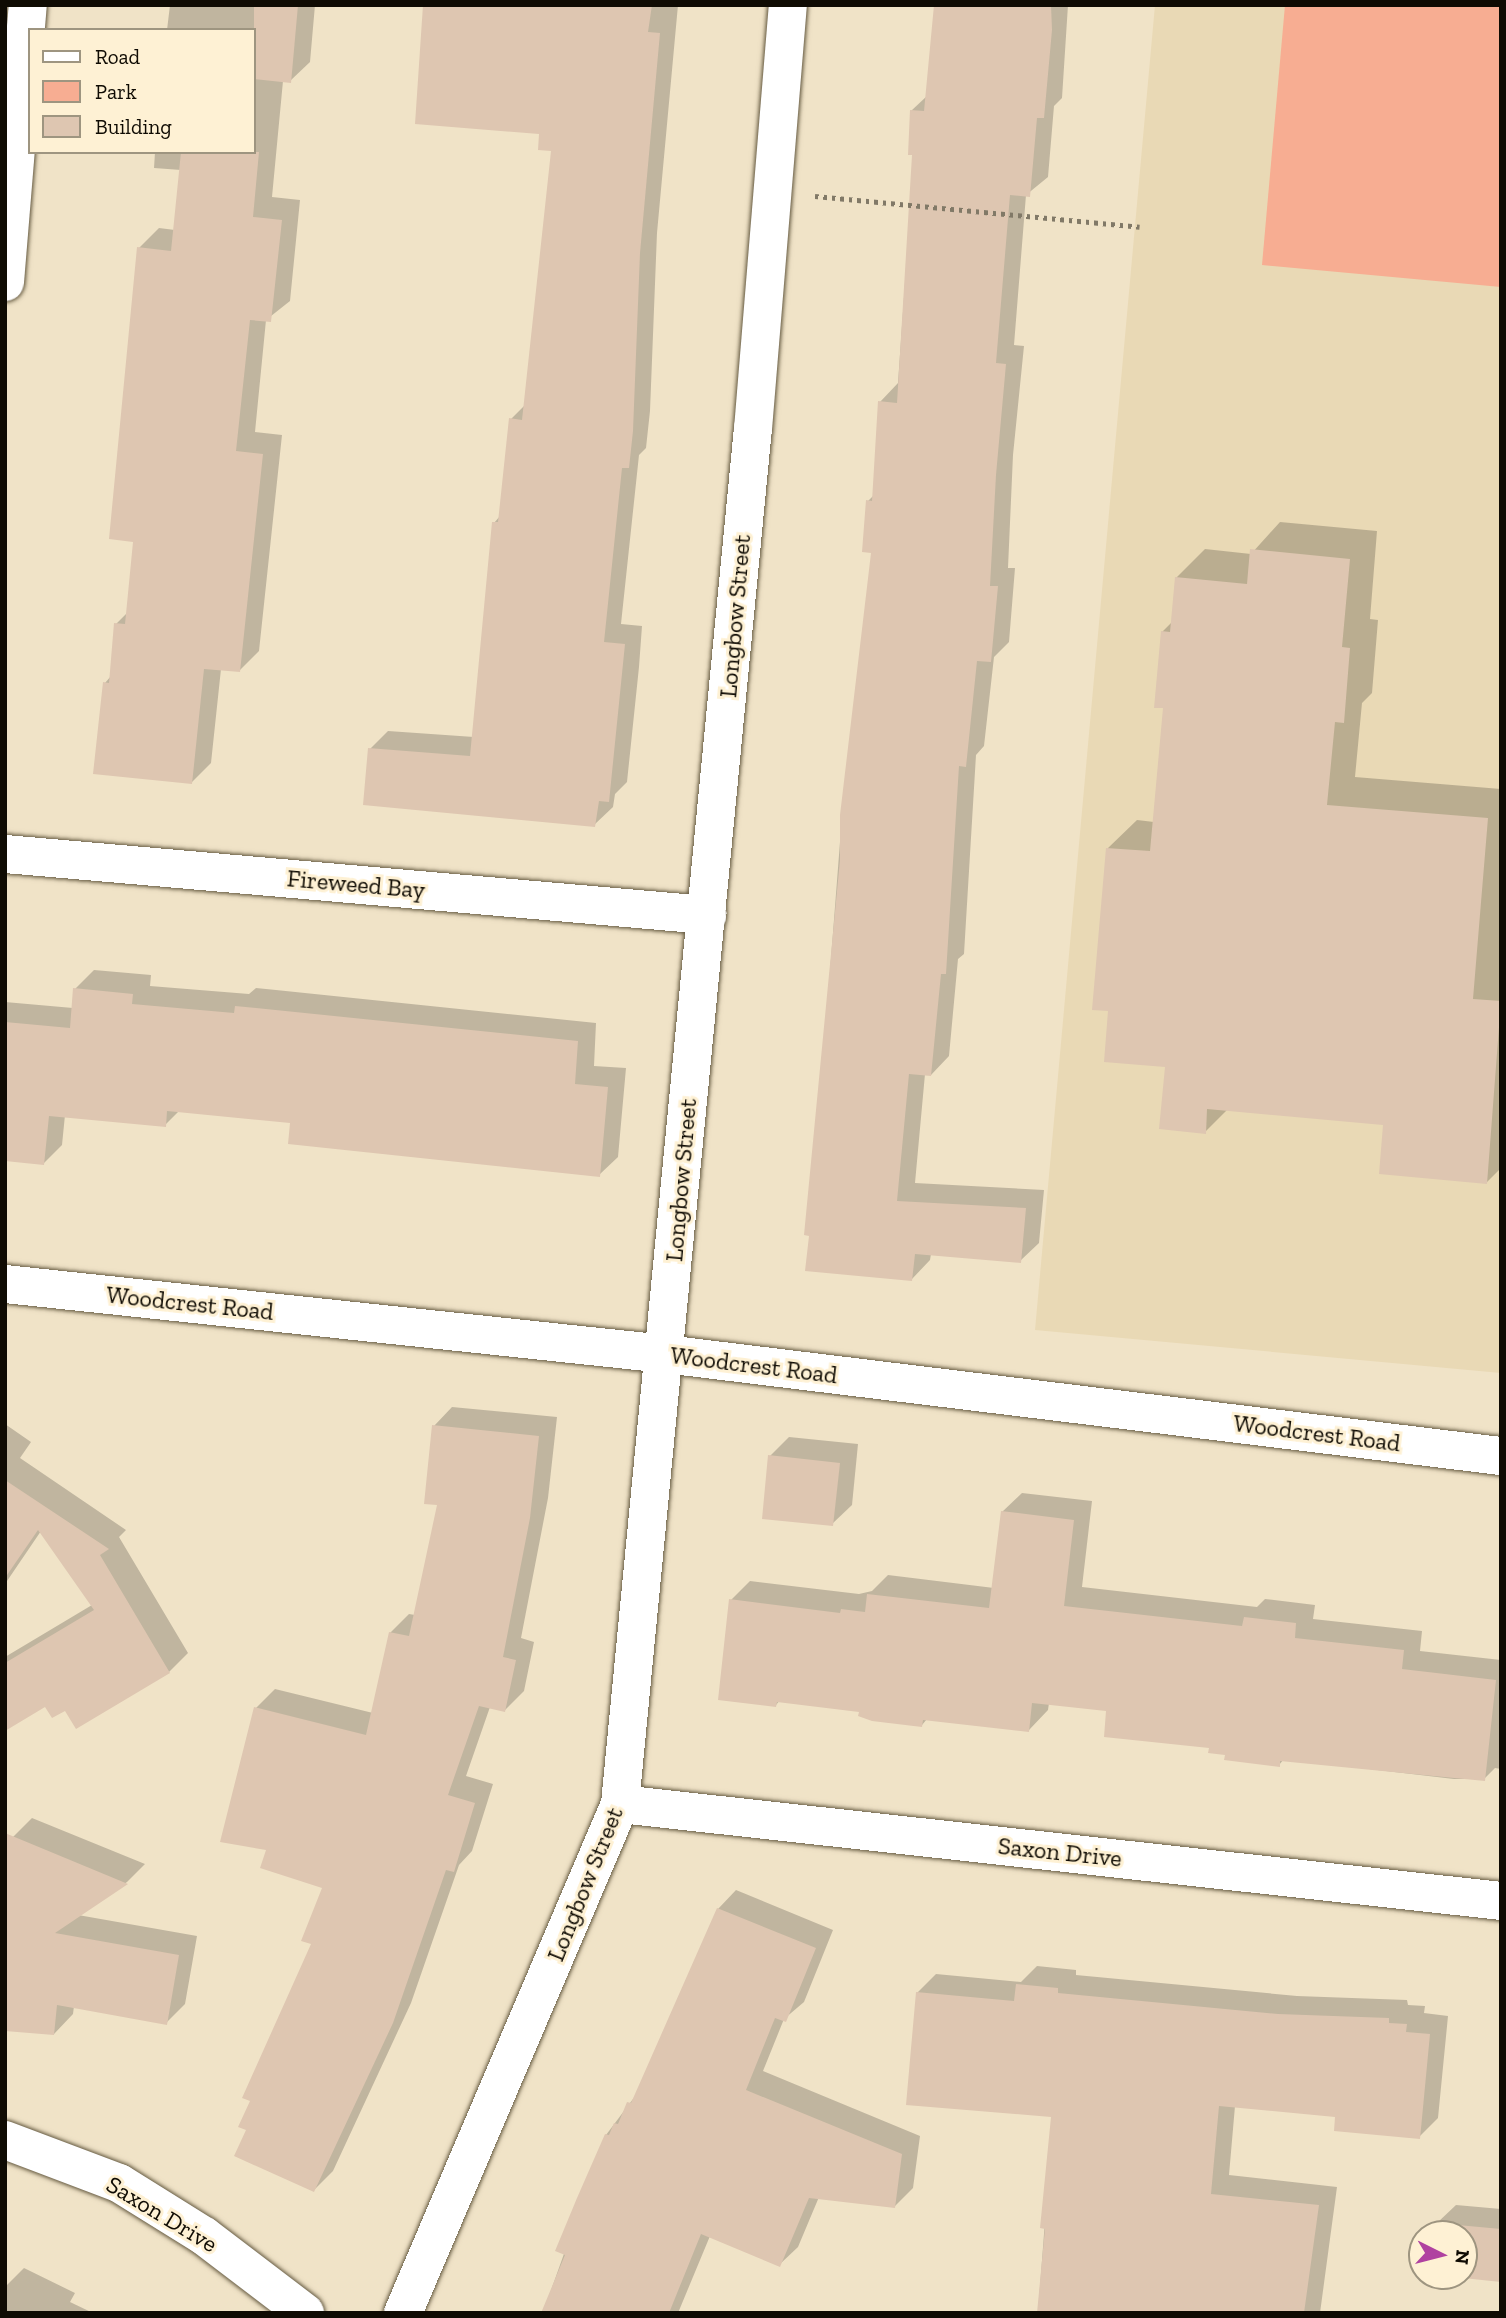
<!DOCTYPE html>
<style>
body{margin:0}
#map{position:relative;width:1506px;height:2318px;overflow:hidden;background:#f0e3c7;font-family:"Zilla Slab",serif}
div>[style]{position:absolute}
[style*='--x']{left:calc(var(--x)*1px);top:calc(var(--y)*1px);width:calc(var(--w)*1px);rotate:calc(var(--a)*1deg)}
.built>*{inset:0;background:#e9d9b5}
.green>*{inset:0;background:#f7ad92}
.shadow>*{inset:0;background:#0003}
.building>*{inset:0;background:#dec6b1}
.path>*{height:4.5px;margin-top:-2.25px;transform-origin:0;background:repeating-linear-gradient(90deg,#817967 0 3.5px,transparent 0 8.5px)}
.roads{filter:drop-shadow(0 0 2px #655a41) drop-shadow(0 0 2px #655a41)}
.minor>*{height:38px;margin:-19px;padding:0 19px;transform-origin:19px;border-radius:19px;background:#fff}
span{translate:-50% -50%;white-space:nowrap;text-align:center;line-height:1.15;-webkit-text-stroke:6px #fef1d4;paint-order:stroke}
.street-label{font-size:24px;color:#0f0b03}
.frame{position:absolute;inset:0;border:7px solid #0f0b03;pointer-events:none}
.legend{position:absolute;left:28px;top:28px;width:228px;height:126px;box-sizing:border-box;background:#fef1d4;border:2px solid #9e9580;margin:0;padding:9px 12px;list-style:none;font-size:21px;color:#0f0b03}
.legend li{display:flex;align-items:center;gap:14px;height:35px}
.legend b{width:35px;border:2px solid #9e9580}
.north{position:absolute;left:1408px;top:2220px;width:70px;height:70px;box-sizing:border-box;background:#fef1d4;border:2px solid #9e9580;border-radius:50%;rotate:96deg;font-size:19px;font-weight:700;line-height:28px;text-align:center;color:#0f0b03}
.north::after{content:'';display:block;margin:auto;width:24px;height:32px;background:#b042a0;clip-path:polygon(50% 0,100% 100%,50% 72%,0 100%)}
</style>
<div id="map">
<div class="built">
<i style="clip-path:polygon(1155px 5px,1501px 5px,1501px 1373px,1035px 1330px)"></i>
</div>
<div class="green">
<i style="clip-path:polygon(1285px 5px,1501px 5px,1501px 287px,1262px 265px)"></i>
</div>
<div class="shadow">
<i style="clip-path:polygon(170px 5px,315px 5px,310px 62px,290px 81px,283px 81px,272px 197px,300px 200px,290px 301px,266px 320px,255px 432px,282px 435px,259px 651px,239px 671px,221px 669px,211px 763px,191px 783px,105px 683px,111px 676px,116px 624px,128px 612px,135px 540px,139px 248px,159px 228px,175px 230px,181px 170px,154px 168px,155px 152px,254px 152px,254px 30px,167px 30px)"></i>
<i style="clip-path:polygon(426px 5px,678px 5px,657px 233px,650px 411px,646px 448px,639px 455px,621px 624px,642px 626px,639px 667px,627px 782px,615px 794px,613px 807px,594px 825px,370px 749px,388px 731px,474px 737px,494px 523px,500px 516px,511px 419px,525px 405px,553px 149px)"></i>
<i style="clip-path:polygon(935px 5px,1068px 5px,1062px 98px,1054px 106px,1048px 177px,1026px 195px,1014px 345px,1024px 346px,1013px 455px,1008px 568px,1015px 568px,1009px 642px,994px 657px,984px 746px,976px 755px,964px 954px,958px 959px,949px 1056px,931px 1075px,925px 1074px,915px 1183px,1044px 1190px,1039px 1243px,1020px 1261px,931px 1254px,930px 1260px,912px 1279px,807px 1269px,842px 816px,873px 551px,868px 501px,874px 495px,880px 402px,898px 383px,914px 153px,911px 111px,928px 95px)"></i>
<i style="clip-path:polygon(1280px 522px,1377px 531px,1370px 619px,1378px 620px,1372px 693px,1362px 703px,1355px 777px,1501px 789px,1501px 1168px,1487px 1182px,1385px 1123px,1228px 1109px,1205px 1132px,1167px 1066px,1110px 1010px,1108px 848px,1137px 820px,1154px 822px,1165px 707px,1162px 632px,1173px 621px,1176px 578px,1205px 549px,1251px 554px)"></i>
<i style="clip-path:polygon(94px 970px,151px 975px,150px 986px,249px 994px,256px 988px,276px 990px,596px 1023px,594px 1066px,626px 1068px,618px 1157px,599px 1175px,292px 1121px,179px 1111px,165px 1125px,65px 1115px,62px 1145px,43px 1164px,5px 1160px,5px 1002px,73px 1008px,75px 989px)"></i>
<i style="clip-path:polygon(452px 1407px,557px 1417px,548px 1498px,521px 1638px,534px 1642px,524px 1691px,505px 1710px,490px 1707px,466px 1776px,493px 1784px,472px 1851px,459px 1865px,411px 2003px,333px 2171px,314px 2190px,248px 2130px,252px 2100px,314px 1944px,324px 1886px,268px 1848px,256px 1708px,275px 1689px,373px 1713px,390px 1633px,409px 1614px,415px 1615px,439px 1504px,434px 1426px)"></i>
<i style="clip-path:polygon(5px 1424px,31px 1442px,20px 1458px,126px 1530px,119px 1537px,188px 1653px,169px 1672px,45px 1705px,5px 1706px,5px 1657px,92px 1605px,41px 1531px,5px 1584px)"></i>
<i style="clip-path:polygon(789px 1437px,858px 1444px,852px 1505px,832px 1524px,770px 1456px)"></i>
<i style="clip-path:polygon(1022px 1493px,1092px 1501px,1082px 1587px,1257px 1607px,1265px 1599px,1315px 1605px,1313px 1619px,1422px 1631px,1420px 1651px,1501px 1660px,1501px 1769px,1495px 1768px,1484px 1779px,1454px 1779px,1284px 1759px,1279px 1765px,1227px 1753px,1108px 1710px,1049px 1703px,1048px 1710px,1029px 1730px,927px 1719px,922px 1725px,861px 1711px,780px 1700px,776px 1705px,731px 1600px,750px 1581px,859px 1594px,872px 1591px,888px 1575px,994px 1588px,1002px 1512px)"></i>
<i style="clip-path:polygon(32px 1818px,145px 1864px,127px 1882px,78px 1915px,197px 1936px,185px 2004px,166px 2023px,74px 2006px,73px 2014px,54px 2034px,13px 1837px)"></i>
<i style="clip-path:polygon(736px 1890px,833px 1930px,804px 2002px,784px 2019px,763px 2071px,920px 2136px,913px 2188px,895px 2206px,819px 2197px,798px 2247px,779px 2265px,710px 2236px,678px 2313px,543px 2313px,606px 2135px,636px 2095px,718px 1909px)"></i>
<i style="clip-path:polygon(1037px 1966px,1076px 1970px,1076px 1975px,1297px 1996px,1407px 2000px,1408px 2005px,1425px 2006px,1424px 2013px,1448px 2016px,1438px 2118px,1419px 2137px,1337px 2116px,1235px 2106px,1229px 2175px,1337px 2187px,1320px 2313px,1038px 2313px,1053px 2115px,917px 1993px,936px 1974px,1021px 1982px)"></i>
<i style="clip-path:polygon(1456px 2205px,1501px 2209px,1501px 2280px,1462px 2276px,1464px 2234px,1436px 2234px,1437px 2223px)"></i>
<i style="clip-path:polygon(24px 2268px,75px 2293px,70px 2302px,93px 2313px,5px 2313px,5px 2287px)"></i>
</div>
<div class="building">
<i style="clip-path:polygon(254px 5px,298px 5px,291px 83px,254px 79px)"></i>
<i style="clip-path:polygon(423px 5px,652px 5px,648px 32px,660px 33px,640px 253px,633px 431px,629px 468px,622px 468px,604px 642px,625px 644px,609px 802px,599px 801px,595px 827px,363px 805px,368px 748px,470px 756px,492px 522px,498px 522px,509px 418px,522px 420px,551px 151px,538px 150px,539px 134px,415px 124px)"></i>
<i style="clip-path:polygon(934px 5px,1051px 5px,1052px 30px,1044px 118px,1037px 118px,1030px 197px,1010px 195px,996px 363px,1006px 364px,996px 475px,990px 586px,998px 586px,991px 662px,977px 661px,966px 767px,959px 766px,946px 974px,941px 974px,931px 1076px,909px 1074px,897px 1201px,1026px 1208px,1021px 1263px,915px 1254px,912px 1281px,805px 1271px,809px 1236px,804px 1235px,840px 860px,840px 815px,871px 553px,862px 552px,866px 500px,872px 501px,878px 401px,897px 403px,912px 155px,908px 155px,910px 110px,924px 111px)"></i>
<i style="clip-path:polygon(181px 152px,259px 152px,253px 217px,282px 220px,271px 322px,250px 320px,236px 451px,263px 454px,240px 672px,204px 669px,192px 784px,93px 774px,103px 682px,109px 683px,114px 623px,125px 624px,133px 542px,109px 539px,137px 247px,171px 251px)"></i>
<i style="clip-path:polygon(1250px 549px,1350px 559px,1342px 647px,1350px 648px,1344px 723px,1335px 722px,1327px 805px,1488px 818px,1473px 999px,1501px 1001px,1487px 1184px,1379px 1174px,1383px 1125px,1207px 1109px,1206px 1134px,1159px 1129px,1165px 1067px,1104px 1062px,1108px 1011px,1092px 1010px,1106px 848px,1150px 851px,1163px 708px,1154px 708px,1161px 631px,1170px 632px,1175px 577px,1247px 584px)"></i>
<i style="clip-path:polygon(73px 988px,133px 994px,132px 1004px,234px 1013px,235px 1006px,256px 1008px,578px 1041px,575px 1084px,608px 1087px,600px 1177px,288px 1144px,290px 1123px,167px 1111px,166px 1127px,49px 1116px,44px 1165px,5px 1161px,5px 1022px,70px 1028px)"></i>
<i style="clip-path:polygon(432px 1425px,539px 1436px,530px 1518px,503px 1657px,516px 1660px,505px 1712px,479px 1706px,448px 1795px,475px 1803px,454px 1872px,446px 1870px,393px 2023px,314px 2192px,234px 2156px,246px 2130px,238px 2127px,250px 2101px,242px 2098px,311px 1944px,301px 1941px,322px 1888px,260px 1868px,266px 1850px,220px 1842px,254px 1707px,366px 1735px,389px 1632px,409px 1636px,437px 1505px,424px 1504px)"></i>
<i style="clip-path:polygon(768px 1455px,840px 1463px,833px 1526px,762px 1519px)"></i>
<i style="clip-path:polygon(5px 1480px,109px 1549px,100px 1555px,170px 1673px,76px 1729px,65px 1711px,52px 1718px,45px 1707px,5px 1731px,5px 1663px,94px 1610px,38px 1530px,5px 1578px)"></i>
<i style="clip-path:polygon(1001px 1511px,1074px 1520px,1064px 1606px,1242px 1626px,1244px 1617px,1296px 1623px,1295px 1638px,1404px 1650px,1402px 1669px,1496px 1680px,1485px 1781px,1280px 1761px,1280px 1767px,1224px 1760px,1225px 1755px,1208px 1753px,1209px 1748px,1104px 1737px,1106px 1711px,1032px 1703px,1029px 1732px,923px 1720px,922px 1727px,872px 1721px,858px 1716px,859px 1712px,777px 1702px,776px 1707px,718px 1700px,729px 1599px,840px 1613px,841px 1609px,865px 1612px,867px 1594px,989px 1608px)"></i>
<i style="clip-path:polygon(5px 1833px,128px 1884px,55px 1933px,179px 1955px,167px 2025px,57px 2005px,54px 2035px,5px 2031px)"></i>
<i style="clip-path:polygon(717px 1908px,816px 1948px,786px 2022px,775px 2018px,746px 2090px,902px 2154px,895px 2208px,809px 2198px,780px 2267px,701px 2234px,669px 2313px,541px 2313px,565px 2255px,555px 2251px,577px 2198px,605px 2134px,609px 2135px,614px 2123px,618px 2124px,627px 2102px,631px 2103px)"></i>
<i style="clip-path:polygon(1016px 1984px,1058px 1988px,1058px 1993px,1278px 2014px,1389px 2018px,1389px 2023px,1407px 2024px,1406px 2032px,1430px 2034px,1420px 2139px,1334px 2131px,1335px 2117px,1219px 2106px,1211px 2194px,1319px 2205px,1304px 2313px,1037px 2313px,1045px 2229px,1040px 2228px,1051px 2117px,906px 2105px,916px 1992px,1014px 2001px)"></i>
<i style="clip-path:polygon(1436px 2223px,1501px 2229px,1501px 2282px,1444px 2276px,1464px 2276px,1464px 2234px,1435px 2234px)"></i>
</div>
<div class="path">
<i style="--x:815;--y:196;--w:326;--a:5.4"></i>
</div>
<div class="roads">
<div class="minor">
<i style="--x:5;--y:282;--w:278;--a:-85.3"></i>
<i style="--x:5;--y:854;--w:705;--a:4.97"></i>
<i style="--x:5;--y:1284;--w:664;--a:6.05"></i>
<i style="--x:665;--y:1354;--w:842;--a:6.96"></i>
<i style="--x:620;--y:1804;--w:886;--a:6.28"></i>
<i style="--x:5;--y:2140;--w:122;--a:20.7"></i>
<i style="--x:119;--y:2183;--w:100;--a:31.9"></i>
<i style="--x:204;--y:2236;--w:127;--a:37.3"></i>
<i style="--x:403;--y:2313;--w:553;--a:-66.91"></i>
<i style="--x:620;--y:1804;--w:1381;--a:-84.48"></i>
<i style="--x:753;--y:429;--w:425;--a:-85.3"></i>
</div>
</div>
<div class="street-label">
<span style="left:735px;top:616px;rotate:-85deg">Longbow Street</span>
<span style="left:356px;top:884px;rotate:5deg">Fireweed Bay</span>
<span style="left:681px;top:1180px;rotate:-85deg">Longbow Street</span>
<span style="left:190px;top:1303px;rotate:6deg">Woodcrest Road</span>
<span style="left:754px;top:1365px;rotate:7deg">Woodcrest Road</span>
<span style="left:1317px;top:1433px;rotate:7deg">Woodcrest Road</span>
<span style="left:1060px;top:1852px;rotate:6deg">Saxon Drive</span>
<span style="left:585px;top:1884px;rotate:-68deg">Longbow Street</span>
<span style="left:162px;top:2214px;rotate:31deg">Saxon Drive</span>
</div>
<div class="frame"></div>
<ul class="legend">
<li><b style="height:9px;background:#fff"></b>Road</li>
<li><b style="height:19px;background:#f7ad92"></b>Park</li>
<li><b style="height:19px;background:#dec6b1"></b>Building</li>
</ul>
<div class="north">N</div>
</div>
